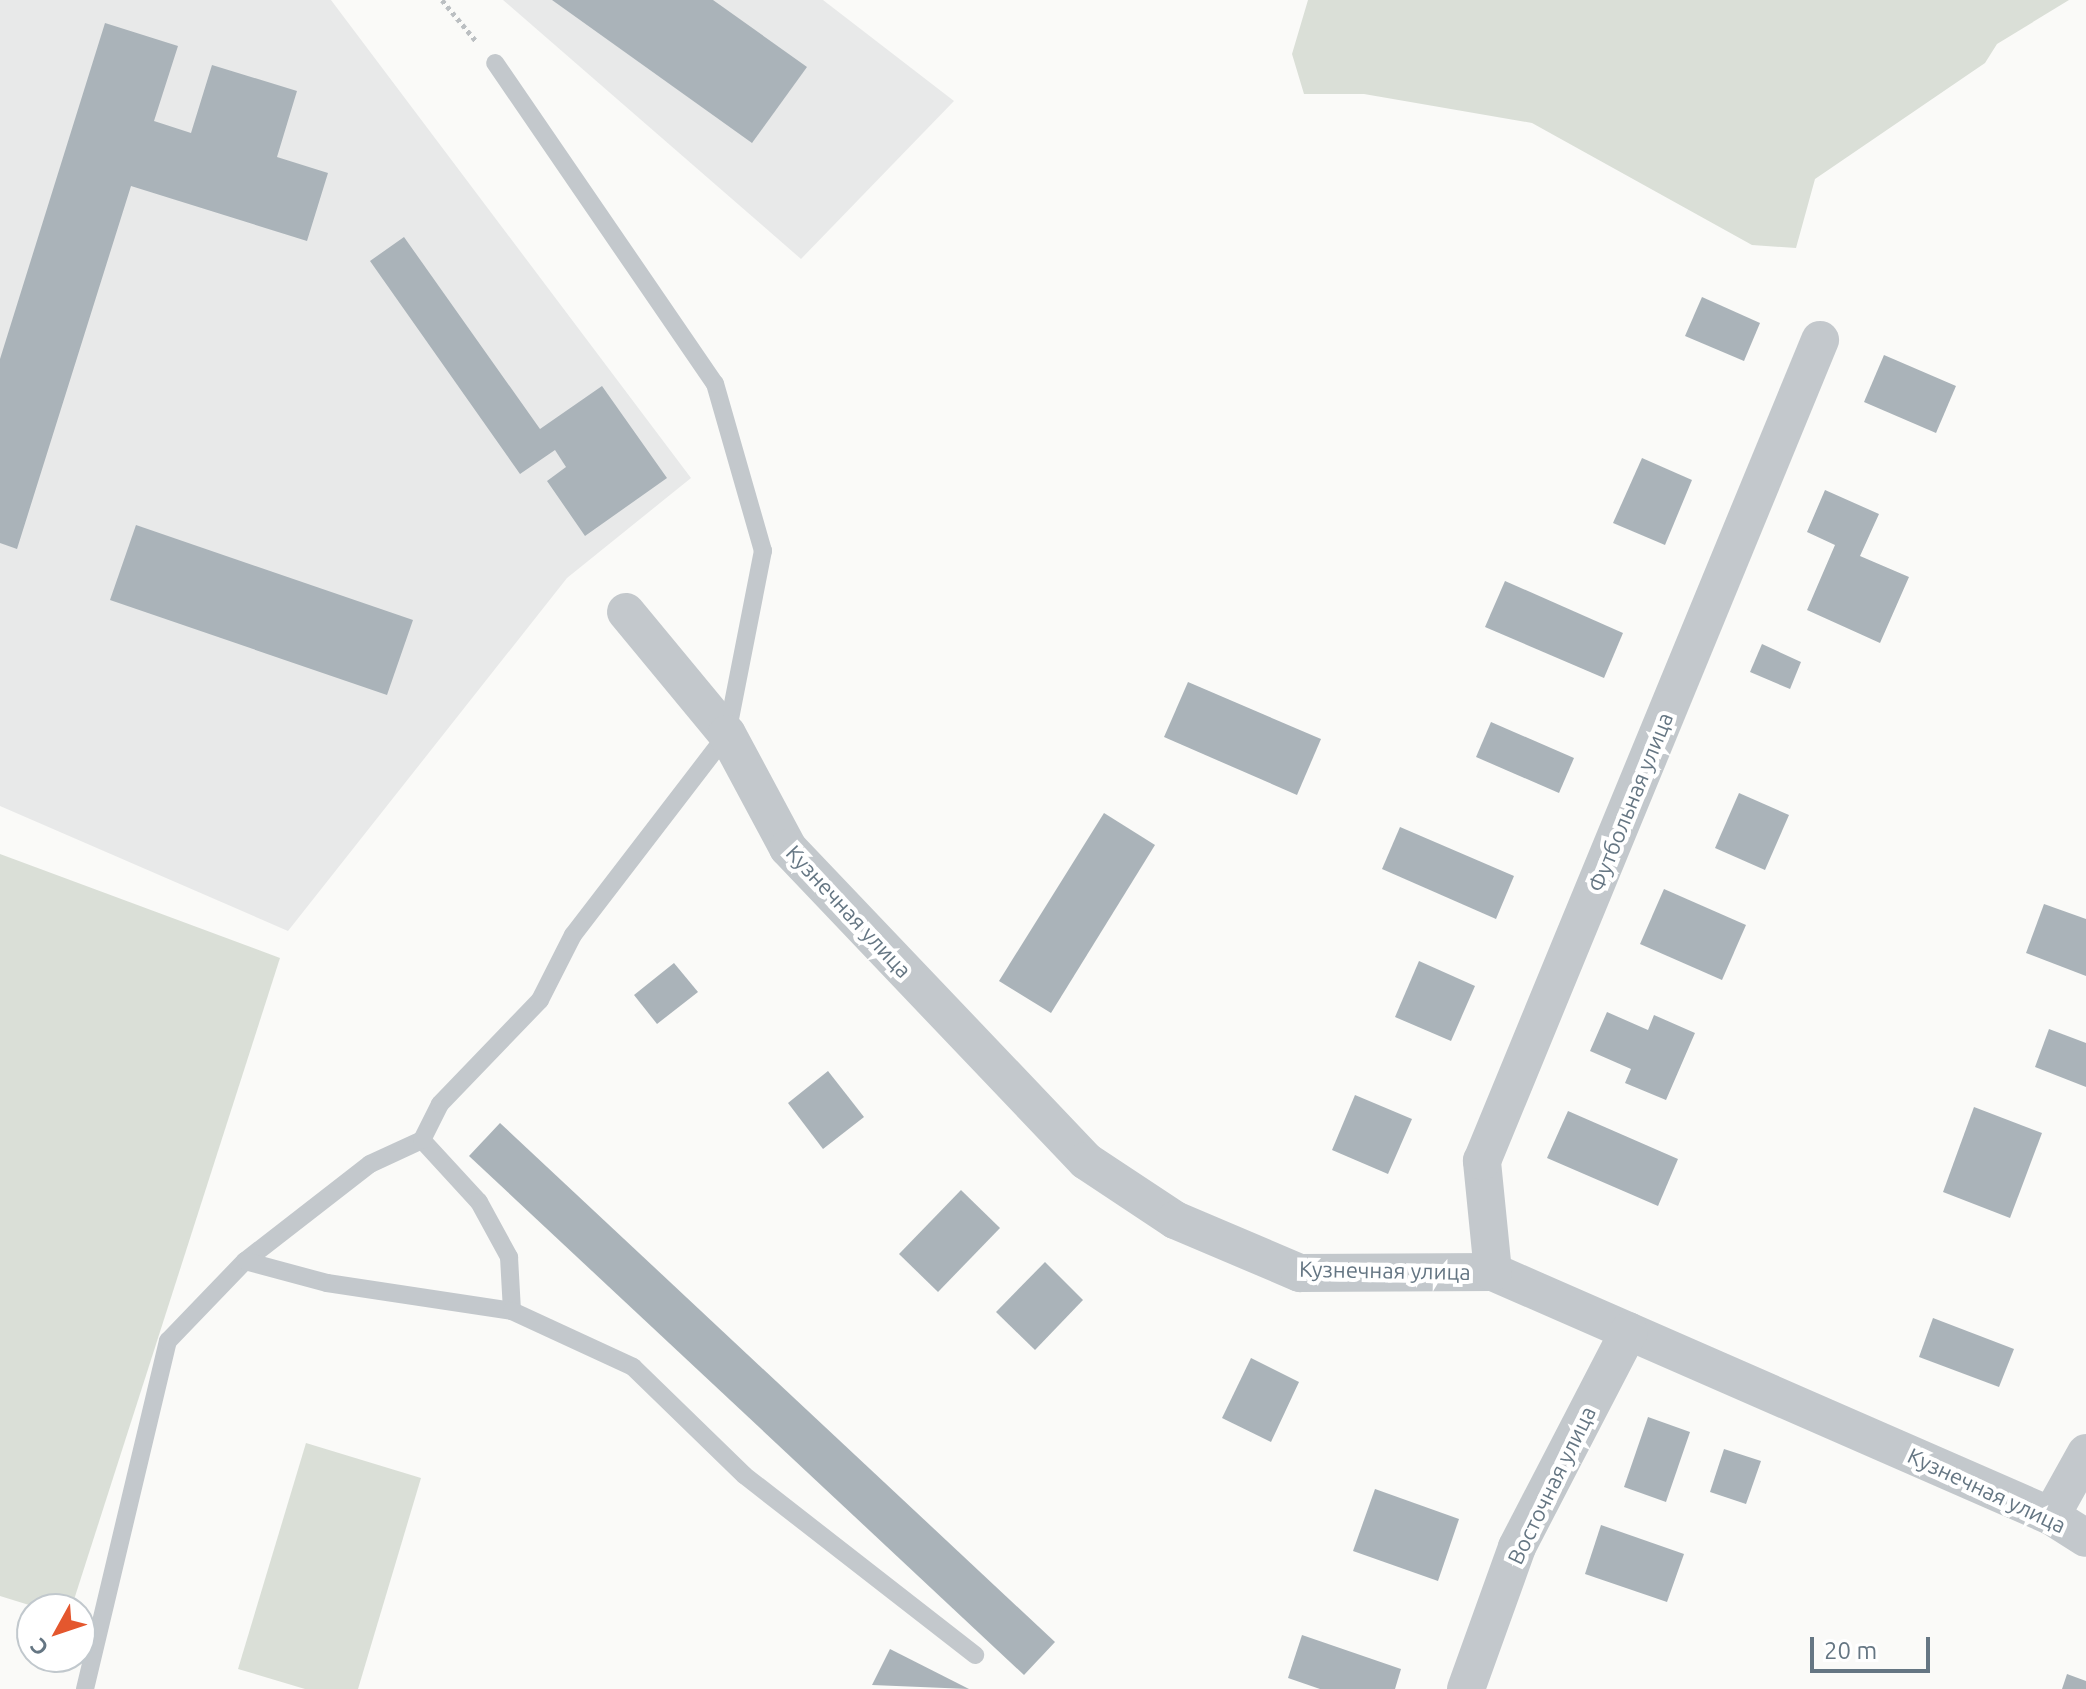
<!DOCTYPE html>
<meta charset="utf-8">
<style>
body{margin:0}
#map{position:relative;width:2086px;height:1689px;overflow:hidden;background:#fafaf8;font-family:Ubuntu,sans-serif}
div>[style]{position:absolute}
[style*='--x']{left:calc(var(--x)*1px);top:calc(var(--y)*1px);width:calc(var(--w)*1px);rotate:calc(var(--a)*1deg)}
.built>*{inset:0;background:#e8e9e9}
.green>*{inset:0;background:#dadfd7}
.building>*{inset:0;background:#aab3b9}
.path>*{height:5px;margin-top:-2.5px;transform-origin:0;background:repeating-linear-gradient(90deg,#bbbfc2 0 4px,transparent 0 8px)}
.service>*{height:18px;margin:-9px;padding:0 9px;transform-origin:9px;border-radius:9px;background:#c3c8cc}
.minor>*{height:38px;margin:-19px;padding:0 19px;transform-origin:19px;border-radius:19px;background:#c3c8cc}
span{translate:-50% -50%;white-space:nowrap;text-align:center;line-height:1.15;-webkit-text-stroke:8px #fff;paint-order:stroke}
.street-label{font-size:22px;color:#657683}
.north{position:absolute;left:16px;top:1593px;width:80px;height:80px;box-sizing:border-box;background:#fff;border:2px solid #c1c8cd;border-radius:50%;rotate:230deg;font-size:22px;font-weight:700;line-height:32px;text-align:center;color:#657683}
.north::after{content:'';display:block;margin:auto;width:28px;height:36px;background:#e4572e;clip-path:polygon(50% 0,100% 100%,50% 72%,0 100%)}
.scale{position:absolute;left:1810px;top:1637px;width:120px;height:36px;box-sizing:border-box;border:4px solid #657683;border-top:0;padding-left:10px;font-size:24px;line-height:28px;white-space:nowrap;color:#657683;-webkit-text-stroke:6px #fff;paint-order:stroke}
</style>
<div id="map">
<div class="built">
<i style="clip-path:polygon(0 0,331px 0,691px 478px,567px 578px,288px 931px,0 806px)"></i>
<i style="clip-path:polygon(503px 0,823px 0,954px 101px,801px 259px)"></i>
</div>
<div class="green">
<i style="clip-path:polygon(1308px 0,2069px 0,1997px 44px,1985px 63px,1815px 179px,1796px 248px,1752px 245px,1532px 123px,1364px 94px,1304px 94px,1292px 54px)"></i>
<i style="clip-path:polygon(0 854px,280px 958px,71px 1609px,42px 1609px,0 1596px)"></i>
<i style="clip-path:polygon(306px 1443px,421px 1478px,358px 1689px,305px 1689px,238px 1669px)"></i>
</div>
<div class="building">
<i style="clip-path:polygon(552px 0,713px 0,807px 67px,752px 143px)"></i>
<i style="clip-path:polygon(105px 23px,178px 46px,154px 121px,191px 133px,212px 65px,297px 91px,277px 157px,328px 173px,307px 241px,131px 186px,17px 549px,0 543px,0 359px)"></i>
<i style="clip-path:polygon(404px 237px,540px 429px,602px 386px,667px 478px,585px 536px,547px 481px,566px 467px,555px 450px,520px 474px,370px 261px)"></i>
<i style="clip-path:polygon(1702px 297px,1760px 323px,1744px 361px,1685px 336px)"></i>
<i style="clip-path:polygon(1884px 355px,1956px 386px,1936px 433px,1864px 402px)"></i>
<i style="clip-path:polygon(1642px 458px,1692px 480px,1665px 545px,1613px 523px)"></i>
<i style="clip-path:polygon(1825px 490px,1879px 514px,1860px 556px,1909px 577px,1880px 643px,1807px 610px,1835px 545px,1807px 532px)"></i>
<i style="clip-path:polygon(136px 525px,413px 620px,387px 695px,110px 600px)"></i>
<i style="clip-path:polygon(1505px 581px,1623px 633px,1604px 678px,1485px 627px)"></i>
<i style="clip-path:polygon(1762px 644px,1801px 662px,1790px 689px,1750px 672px)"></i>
<i style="clip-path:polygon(1188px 682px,1321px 739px,1297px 795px,1164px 737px)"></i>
<i style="clip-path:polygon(1491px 722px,1574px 758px,1559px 793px,1476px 757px)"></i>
<i style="clip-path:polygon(1739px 793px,1789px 815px,1765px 870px,1715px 848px)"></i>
<i style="clip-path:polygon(1104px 813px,1155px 845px,1051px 1013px,999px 981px)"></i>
<i style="clip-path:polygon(1400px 827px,1514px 876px,1496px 919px,1382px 869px)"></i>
<i style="clip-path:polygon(1664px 889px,1746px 925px,1722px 980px,1640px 944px)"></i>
<i style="clip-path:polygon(2044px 904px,2086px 919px,2086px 976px,2026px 953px)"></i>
<i style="clip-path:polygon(1419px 961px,1475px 986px,1451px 1041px,1395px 1017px)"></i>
<i style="clip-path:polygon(674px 963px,698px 992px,657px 1024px,634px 995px)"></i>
<i style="clip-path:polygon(1607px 1012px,1648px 1030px,1654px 1015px,1695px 1033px,1666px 1100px,1625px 1083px,1631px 1069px,1590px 1051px)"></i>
<i style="clip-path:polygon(2049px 1029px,2086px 1043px,2086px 1087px,2035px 1067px)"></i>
<i style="clip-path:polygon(828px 1071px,864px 1117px,823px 1149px,788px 1103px)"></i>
<i style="clip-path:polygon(1355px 1095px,1412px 1119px,1388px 1174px,1332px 1150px)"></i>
<i style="clip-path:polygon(1974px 1107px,2042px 1133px,2010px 1218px,1943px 1192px)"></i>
<i style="clip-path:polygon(1568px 1111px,1678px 1159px,1658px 1206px,1547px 1158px)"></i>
<i style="clip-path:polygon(500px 1123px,1055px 1642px,1024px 1675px,469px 1156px)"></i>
<i style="clip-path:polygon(961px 1190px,1000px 1228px,938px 1292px,899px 1254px)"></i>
<i style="clip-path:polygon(1045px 1262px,1083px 1300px,1035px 1350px,996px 1312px)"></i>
<i style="clip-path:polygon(1933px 1318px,2014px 1349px,1999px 1387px,1919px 1357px)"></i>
<i style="clip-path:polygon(1251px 1358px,1299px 1382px,1271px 1442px,1222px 1418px)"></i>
<i style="clip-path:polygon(1648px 1417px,1690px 1432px,1666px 1502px,1624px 1487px)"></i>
<i style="clip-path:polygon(1724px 1449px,1761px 1461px,1746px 1504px,1710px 1492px)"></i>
<i style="clip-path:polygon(1375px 1489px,1459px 1519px,1438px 1581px,1353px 1551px)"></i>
<i style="clip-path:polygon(1601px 1525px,1684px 1554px,1667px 1602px,1585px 1574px)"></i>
<i style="clip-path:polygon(1302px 1635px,1401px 1669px,1395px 1689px,1320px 1689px,1288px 1678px)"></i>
<i style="clip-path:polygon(890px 1649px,969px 1689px,872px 1685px)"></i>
<i style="clip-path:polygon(2067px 1674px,2086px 1681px,2086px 1689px,2062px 1689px)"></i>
</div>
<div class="path">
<i style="--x:442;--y:0;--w:53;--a:50.3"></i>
</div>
<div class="service">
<i style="--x:422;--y:1140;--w:84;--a:47.4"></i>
<i style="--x:479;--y:1202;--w:63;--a:61.4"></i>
<i style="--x:509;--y:1257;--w:54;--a:86.8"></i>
<i style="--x:245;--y:1261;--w:158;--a:-37.8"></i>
<i style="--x:370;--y:1164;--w:57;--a:-24.8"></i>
<i style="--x:422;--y:1140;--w:40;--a:-63.4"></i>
<i style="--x:440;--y:1104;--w:144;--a:-46.1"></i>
<i style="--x:540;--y:1000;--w:73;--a:-63.1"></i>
<i style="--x:573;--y:935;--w:253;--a:-52.5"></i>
<i style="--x:727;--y:734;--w:187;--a:-78.9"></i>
<i style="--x:763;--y:551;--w:174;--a:-106"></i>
<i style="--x:715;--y:384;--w:389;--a:-124.4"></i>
<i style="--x:85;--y:1689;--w:358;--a:-76.6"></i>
<i style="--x:168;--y:1341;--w:111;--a:-46.1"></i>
<i style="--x:245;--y:1261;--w:85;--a:15"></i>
<i style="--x:327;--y:1283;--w:187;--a:8.6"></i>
<i style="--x:512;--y:1311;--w:133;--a:24.8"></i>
<i style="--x:633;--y:1367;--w:155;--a:44.2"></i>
<i style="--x:744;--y:1475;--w:293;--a:37.9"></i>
</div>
<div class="minor">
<i style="--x:626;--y:612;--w:158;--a:50.4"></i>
<i style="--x:727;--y:734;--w:129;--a:61.8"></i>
<i style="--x:788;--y:848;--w:432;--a:46.4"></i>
<i style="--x:1086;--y:1161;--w:107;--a:33.5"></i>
<i style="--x:1175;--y:1220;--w:136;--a:23"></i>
<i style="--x:1300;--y:1273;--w:193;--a:-0.3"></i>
<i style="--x:1493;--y:1272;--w:609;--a:23.62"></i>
<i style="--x:2051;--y:1516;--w:41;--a:32.2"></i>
<i style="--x:1493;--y:1272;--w:112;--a:-95.7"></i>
<i style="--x:1482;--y:1161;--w:888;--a:-67.62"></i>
<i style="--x:2051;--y:1516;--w:72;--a:-60.9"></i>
<i style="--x:1466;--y:1689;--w:151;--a:-70.2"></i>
<i style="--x:1517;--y:1547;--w:243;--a:-62.6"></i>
</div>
<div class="street-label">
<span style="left:1630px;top:802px;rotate:-68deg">Футбольная улица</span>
<span style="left:849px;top:911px;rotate:47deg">Кузнечная улица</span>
<span style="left:1385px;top:1270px;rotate:1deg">Кузнечная улица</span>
<span style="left:1551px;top:1485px;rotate:-64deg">Восточная улица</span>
<span style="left:1987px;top:1490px;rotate:25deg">Кузнечная улица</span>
</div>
<div class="north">С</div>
<div class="scale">20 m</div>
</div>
